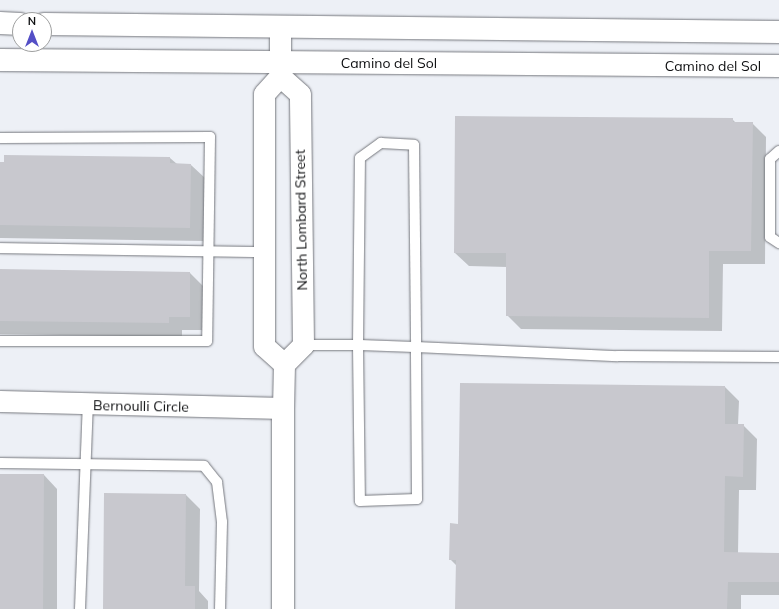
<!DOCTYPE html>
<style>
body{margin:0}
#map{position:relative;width:779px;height:609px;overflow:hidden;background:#edf0f6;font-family:Mulish,sans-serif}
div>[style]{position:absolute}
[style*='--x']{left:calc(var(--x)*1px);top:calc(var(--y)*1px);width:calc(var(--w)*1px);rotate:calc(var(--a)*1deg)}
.shadow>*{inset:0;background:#0003}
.building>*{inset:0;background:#c8c8ce}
.roads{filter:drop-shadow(0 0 1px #75777d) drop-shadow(0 0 1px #75777d)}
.service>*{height:10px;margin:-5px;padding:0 5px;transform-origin:5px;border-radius:5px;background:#fff}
.minor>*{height:21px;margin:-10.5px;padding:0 10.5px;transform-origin:10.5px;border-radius:10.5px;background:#fff}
.tertiary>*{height:22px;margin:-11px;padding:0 11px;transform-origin:11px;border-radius:11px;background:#fff}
span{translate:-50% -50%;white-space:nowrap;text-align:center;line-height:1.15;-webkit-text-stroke:3.5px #fff;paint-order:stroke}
.street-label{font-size:14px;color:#0d0e10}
.north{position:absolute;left:12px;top:12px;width:40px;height:40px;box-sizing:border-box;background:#fff;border:1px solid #9e9f9f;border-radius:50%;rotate:0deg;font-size:11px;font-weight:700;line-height:16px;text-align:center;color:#0d0e10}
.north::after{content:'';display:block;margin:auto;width:14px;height:18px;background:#544fc6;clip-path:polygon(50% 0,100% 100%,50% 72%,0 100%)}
</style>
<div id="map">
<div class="shadow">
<i style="clip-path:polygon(732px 119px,736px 123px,752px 123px,766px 137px,765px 264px,723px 264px,722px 331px,521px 329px,507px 315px,507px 267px,469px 266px,455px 253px)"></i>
<i style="clip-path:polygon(5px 156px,170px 158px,177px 164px,191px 165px,205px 178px,204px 241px,0 238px,0 163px,5px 163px)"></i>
<i style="clip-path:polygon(0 270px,190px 273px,204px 287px,203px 330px,182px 330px,182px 337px,0 334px)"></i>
<i style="clip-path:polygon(725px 387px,739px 401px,738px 425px,743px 425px,757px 439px,756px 490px,739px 490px,738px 554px,779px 554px,779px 595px,741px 595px,741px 609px,456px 609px,457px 566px,450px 559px,459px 525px)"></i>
<i style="clip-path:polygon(0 475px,44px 475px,57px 489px,57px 609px,0 609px)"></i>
<i style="clip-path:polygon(186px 495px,200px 509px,199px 591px,208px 601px,208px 609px,104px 609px)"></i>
</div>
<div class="building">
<i style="clip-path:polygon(455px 116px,733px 118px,733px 122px,753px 122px,751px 251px,709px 251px,709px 318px,506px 316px,506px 253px,454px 253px)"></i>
<i style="clip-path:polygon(4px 155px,170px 157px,170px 163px,191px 164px,190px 228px,0 225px,0 162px,4px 162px)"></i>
<i style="clip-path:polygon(0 269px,190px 272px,190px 317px,169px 317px,169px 323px,0 321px)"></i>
<i style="clip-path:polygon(460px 383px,725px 386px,725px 424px,744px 424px,743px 477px,725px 476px,724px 552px,779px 553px,779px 582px,728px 582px,727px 609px,455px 609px,456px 560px,449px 560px,450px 523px,458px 524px)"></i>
<i style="clip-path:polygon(0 474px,44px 474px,43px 609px,0 609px)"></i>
<i style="clip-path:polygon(104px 493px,186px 494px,185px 586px,195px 586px,195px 609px,103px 609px)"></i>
</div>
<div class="roads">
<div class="service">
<i style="--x:0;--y:138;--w:210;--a:-0.3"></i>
<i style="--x:210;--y:137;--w:204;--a:90.8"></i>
<i style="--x:207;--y:341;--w:207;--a:180"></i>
<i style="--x:381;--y:143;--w:33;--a:3"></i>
<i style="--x:414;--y:145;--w:202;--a:89.4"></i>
<i style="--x:416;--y:347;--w:58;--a:-178"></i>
<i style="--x:358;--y:345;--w:187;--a:-89.4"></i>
<i style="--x:360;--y:158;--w:26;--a:-36"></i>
<i style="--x:779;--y:151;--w:12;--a:138"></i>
<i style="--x:770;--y:159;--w:78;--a:90"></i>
<i style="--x:770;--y:237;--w:11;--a:34"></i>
<i style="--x:0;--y:248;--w:264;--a:0.9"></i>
<i style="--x:303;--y:345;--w:55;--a:0"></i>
<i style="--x:358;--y:345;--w:156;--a:89.3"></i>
<i style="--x:360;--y:501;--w:57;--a:-2"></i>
<i style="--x:417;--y:499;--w:152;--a:-90.4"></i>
<i style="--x:416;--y:347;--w:202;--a:2.6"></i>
<i style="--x:618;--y:356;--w:161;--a:0.4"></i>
<i style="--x:0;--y:463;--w:204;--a:0.8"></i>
<i style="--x:204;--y:466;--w:21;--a:51"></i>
<i style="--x:217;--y:482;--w:40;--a:82.9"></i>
<i style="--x:222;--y:522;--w:87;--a:91.3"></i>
<i style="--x:80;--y:609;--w:204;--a:-87.8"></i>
</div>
<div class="minor">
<i style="--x:280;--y:27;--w:49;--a:90"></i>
<i style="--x:280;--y:76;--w:24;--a:132"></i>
<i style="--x:264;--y:94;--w:252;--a:90"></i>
<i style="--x:264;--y:346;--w:27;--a:42"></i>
<i style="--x:0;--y:401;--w:283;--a:1.4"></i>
<i style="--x:283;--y:408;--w:44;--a:-88.7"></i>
<i style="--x:284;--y:364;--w:27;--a:-45"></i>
<i style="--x:303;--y:345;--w:251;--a:-90.7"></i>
<i style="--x:300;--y:94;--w:27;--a:-138"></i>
</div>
<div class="tertiary">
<i style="--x:0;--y:23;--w:20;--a:3"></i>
<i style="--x:44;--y:24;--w:735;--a:0.62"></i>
<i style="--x:0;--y:60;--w:779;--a:0.44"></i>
<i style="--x:283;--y:408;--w:201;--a:90"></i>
</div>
</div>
<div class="street-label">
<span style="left:389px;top:63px">Camino del Sol</span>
<span style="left:713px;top:66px">Camino del Sol</span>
<span style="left:301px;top:220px;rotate:-91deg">North Lombard Street</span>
<span style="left:141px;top:406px;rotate:1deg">Bernoulli Circle</span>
</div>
<div class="north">N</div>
</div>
